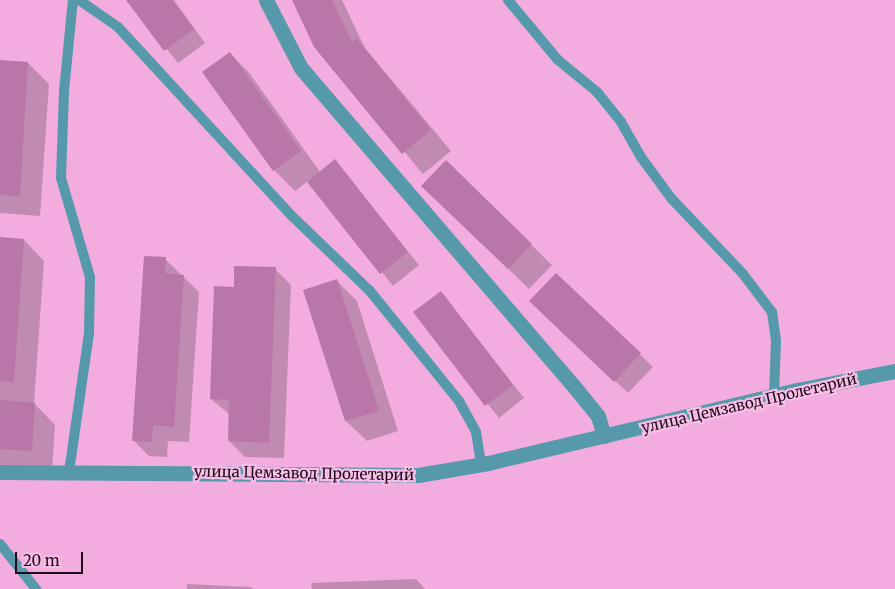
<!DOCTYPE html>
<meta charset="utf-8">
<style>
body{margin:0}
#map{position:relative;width:895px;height:589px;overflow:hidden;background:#f2adde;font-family:Merriweather,serif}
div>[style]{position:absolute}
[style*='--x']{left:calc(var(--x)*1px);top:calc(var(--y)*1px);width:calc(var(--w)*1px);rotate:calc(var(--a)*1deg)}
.shadow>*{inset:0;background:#0003}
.building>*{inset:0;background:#b877a6}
.service>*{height:10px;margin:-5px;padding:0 5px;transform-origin:5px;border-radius:5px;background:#5699ab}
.minor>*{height:15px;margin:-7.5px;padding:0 7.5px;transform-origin:7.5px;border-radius:7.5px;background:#5699ab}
span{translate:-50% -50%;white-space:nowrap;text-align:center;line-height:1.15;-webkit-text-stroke:4.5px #f7bfe6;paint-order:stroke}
.street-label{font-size:15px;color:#21091c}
.scale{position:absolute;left:15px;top:552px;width:68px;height:22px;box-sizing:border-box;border:2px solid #21091c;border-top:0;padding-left:6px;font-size:15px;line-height:18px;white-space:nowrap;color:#21091c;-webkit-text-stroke:4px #f7bfe6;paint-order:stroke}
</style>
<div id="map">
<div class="shadow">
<i style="clip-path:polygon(128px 0,174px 0,205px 43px,178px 63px)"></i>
<i style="clip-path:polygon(293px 0,342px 0,365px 48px,451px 151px,423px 174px,315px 46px)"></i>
<i style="clip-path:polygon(230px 53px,250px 74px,320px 172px,335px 161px,419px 265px,393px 286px,308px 181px,295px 191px,274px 170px,203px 72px)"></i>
<i style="clip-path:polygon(0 62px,28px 63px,49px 84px,40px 216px,0 213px)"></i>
<i style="clip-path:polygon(446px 162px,552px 265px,529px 289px,444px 206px)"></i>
<i style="clip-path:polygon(0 239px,24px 240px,44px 261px,34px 403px,55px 425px,52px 471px,0 467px)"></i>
<i style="clip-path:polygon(165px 259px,199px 292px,189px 442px,168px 441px,167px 457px,149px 456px,133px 440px)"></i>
<i style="clip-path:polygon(275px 269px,291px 285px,284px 458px,245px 457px,229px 441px,230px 415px,211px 399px)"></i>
<i style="clip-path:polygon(556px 274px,653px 367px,628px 393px,544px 313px)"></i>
<i style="clip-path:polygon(337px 281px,357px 301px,398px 431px,367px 441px,346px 421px,305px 291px)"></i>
<i style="clip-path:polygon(441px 293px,524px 398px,499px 418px,415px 313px)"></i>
<i style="clip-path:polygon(416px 579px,425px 589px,312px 589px,311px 583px)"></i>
<i style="clip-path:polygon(187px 584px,251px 587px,253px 589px,187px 589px)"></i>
</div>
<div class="building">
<i style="clip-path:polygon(126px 0,172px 0,194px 29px,164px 51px)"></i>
<i style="clip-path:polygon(292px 0,332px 0,352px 42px,356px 38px,431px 130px,402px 154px,314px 47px)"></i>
<i style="clip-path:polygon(230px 52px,301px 151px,273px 171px,202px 72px)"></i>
<i style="clip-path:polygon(0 60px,28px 62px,20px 196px,0 195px)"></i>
<i style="clip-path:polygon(335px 159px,408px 252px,380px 274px,307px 182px)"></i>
<i style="clip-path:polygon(446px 160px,532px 244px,508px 269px,421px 186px)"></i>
<i style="clip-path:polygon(0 237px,24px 239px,14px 382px,0 381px)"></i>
<i style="clip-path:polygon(144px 256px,166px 257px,165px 273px,184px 275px,174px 427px,153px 425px,152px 442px,132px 441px)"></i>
<i style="clip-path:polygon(234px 266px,276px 267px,269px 443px,228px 441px,229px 400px,210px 399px,214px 286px,234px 287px)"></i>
<i style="clip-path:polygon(556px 273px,641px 353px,614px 382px,529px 301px)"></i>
<i style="clip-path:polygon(337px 279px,379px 411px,345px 421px,303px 290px)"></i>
<i style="clip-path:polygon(441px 291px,513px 385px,485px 406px,413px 312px)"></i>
<i style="clip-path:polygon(0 400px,35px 403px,32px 451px,0 449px)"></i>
</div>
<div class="service">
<i style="--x:79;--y:0;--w:47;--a:34.7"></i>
<i style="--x:118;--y:27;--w:258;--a:47.4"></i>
<i style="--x:293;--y:217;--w:107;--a:43.9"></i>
<i style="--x:370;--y:291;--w:141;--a:51"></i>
<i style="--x:459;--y:401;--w:35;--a:61"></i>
<i style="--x:476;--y:432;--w:32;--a:81"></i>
<i style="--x:508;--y:0;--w:78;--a:50.2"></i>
<i style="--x:558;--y:60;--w:50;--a:39.4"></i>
<i style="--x:597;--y:92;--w:38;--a:51"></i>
<i style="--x:621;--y:122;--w:40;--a:60.3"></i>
<i style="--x:641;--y:157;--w:51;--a:53.8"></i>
<i style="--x:671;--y:198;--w:105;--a:46.5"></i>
<i style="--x:743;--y:274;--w:48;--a:52.7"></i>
<i style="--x:772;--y:312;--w:29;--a:82"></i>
<i style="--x:776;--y:341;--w:54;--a:92.1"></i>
<i style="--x:69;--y:472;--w:140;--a:-81.8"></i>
<i style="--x:89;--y:333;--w:56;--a:-89"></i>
<i style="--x:90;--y:277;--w:103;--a:-106.3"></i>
<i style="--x:61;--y:178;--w:87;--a:-88"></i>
<i style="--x:64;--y:91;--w:91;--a:-84.4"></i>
<i style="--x:0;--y:544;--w:58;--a:51.3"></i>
</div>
<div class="minor">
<i style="--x:266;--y:0;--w:76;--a:62.8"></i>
<i style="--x:301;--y:68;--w:416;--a:49.4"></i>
<i style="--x:572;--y:384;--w:41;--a:50.9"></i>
<i style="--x:598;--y:416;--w:21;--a:73"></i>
<i style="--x:0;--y:472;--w:418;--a:0.4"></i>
<i style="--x:418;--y:475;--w:71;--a:-9.7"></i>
<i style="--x:488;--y:463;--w:318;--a:-13.3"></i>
<i style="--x:797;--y:390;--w:100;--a:-11"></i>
</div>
<div class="street-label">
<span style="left:749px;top:403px;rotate:-13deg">улица Цемзавод Пролетарий</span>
<span style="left:304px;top:473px;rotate:1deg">улица Цемзавод Пролетарий</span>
</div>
<div class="scale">20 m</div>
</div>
